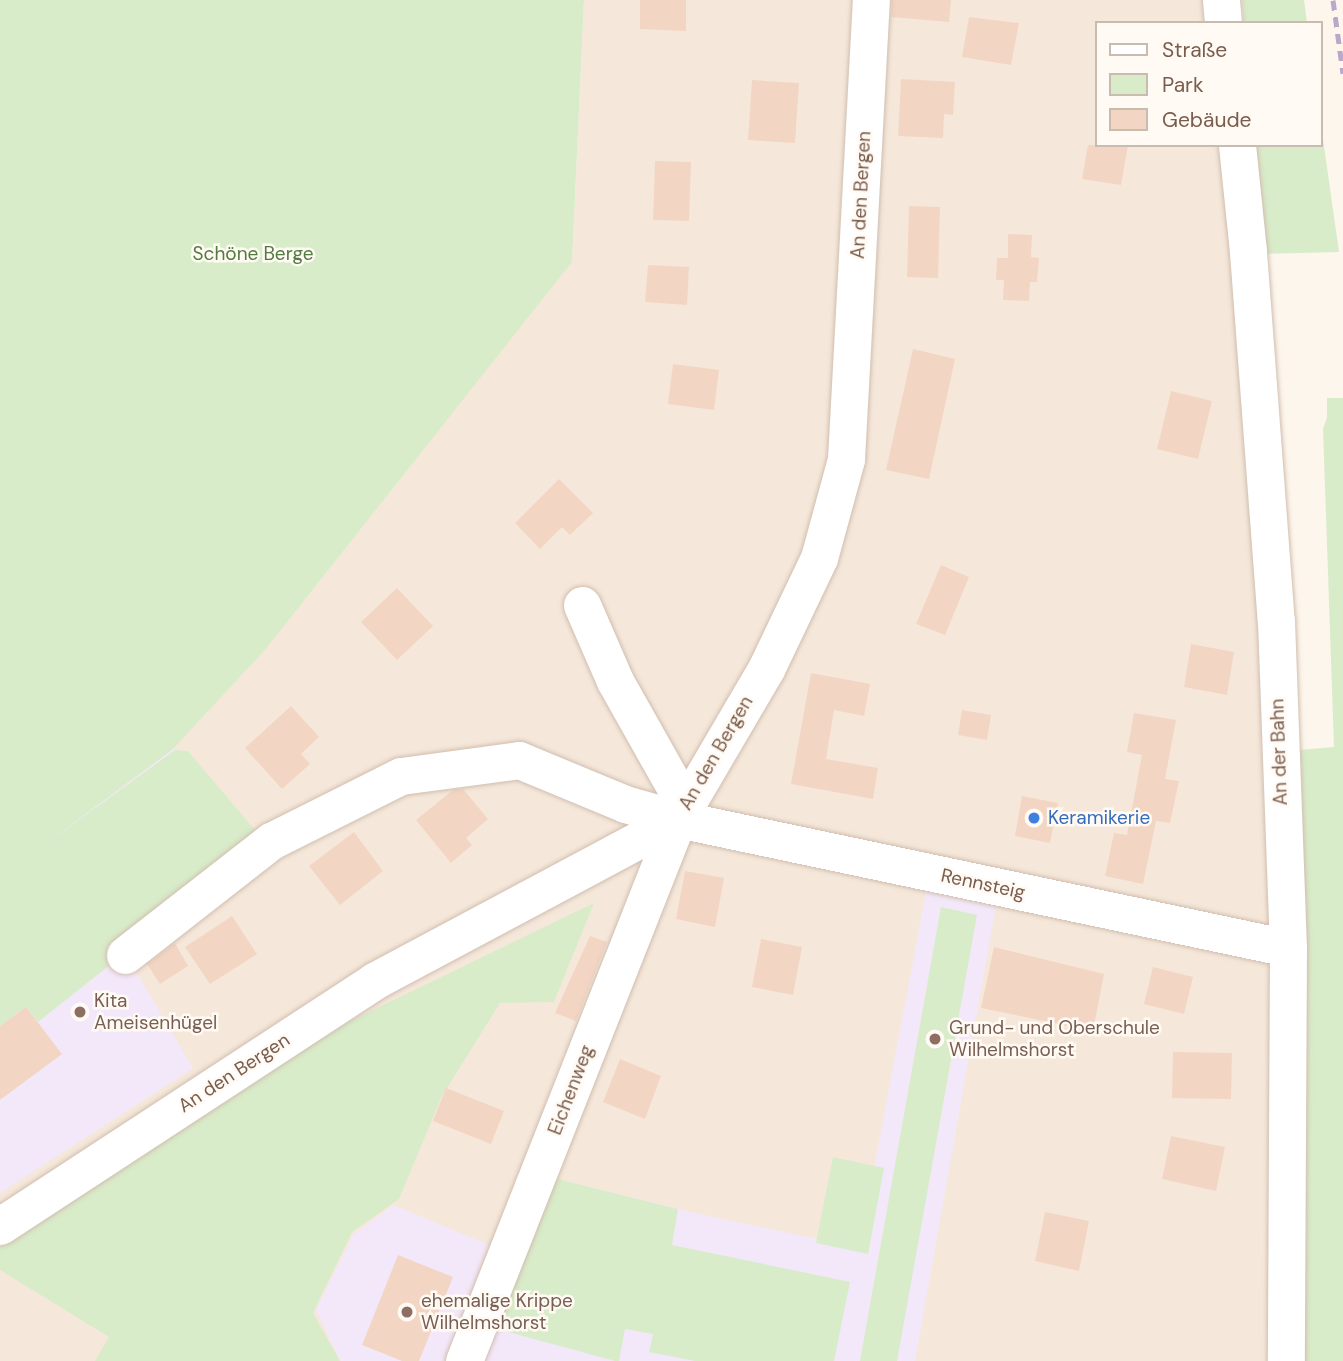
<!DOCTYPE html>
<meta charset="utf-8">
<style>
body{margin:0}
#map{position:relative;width:1343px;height:1361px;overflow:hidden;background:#fdf6ec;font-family:"DM Sans",sans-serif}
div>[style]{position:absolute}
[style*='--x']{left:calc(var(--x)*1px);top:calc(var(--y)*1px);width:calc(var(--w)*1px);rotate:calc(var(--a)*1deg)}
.residential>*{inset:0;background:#f5e8da}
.education>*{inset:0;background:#f3e8fa}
.green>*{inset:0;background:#d8ecc9}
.building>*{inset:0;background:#f3d5c3}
.roads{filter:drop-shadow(0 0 2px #d1beb0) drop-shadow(0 0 2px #d1beb0)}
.minor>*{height:37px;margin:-18.5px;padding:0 18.5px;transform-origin:18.5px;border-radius:18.5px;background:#fff}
.rail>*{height:5px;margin-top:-2.5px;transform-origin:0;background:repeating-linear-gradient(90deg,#b9a8c9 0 10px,transparent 0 17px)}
.dots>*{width:19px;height:19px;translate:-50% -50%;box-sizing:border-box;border:4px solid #fffaf3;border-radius:50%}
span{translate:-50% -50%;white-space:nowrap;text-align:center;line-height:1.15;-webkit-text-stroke:5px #fffaf3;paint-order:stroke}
.street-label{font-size:19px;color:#7a5c4d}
.park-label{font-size:19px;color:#537a41}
.shop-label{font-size:19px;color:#366cbe}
.left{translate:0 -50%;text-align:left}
.education-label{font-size:19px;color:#785e54}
.legend{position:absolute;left:1095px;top:21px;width:228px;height:126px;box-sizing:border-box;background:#fffaf3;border:2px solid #cabbb1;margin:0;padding:9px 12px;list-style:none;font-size:21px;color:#7a5c4d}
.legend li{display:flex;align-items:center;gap:14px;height:35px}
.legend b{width:35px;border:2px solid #cabbb1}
</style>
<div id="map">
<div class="residential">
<i style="clip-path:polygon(584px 0,1241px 0,1243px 23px,1096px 23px,1096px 145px,1249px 145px,1286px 1361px,0 1361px,0 878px,572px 262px)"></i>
</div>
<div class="education">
<i style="clip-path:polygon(172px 750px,188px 751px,126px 955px,193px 1068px,0 1193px,0 877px)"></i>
<i style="clip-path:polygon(927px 887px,997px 900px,915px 1361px,482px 1361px,554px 1178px,700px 1214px,859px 1248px)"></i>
<i style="clip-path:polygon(393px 1205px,489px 1245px,444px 1361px,340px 1361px,316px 1310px,353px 1235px)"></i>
</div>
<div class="green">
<i style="clip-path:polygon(0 0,584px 0,572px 262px,264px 651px,172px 750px,36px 851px,175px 750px,188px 751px,265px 842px,38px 1022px,26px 1007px,0 1026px)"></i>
<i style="clip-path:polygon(1242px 0,1304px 0,1307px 23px,1244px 23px)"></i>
<i style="clip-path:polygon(1320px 118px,1339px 252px,1262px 254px,1254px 145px,1320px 145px)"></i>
<i style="clip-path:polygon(1327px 398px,1343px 398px,1343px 1361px,1302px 1361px,1287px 751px,1334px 747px,1323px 429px,1327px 418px)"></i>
<i style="clip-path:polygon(594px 903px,554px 1002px,500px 1003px,442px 1096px,399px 1199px,352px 1232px,313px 1313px,340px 1361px,95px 1361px,109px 1337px,0 1270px,0 1243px,348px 1022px)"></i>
<i style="clip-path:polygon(941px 907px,977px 915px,897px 1361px,860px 1361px)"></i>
<i style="clip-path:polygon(833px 1157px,884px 1168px,868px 1254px,816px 1243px)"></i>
<i style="clip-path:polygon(554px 1178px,678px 1209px,672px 1245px,850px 1282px,834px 1361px,695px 1361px,649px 1352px,653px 1334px,625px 1329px,619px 1361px,615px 1361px,493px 1328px)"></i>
</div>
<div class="building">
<i style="clip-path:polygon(640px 0,686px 0,686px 31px,640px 29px)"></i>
<i style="clip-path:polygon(892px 0,951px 0,949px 22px,891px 17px)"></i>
<i style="clip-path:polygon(969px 17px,1019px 23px,1011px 65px,962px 57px)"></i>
<i style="clip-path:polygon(901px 79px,955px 82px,953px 115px,944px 114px,943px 138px,898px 136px)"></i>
<i style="clip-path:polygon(752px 80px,799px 83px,795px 143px,748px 140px)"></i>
<i style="clip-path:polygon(1088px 145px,1128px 145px,1121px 185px,1082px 179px)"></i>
<i style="clip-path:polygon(655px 161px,691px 162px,689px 221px,653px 220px)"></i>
<i style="clip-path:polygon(909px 206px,940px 207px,938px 278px,907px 277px)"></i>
<i style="clip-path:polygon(1008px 234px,1032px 235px,1031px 257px,1039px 258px,1037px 282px,1030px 282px,1029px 301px,1003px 300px,1004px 280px,996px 280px,997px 258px,1008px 258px)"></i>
<i style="clip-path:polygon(648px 265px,689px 267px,687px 305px,645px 302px)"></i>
<i style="clip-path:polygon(913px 349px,955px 359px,929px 479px,886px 470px)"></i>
<i style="clip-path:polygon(673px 364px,719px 370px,714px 410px,668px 404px)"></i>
<i style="clip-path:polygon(1171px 391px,1212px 401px,1198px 459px,1157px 449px)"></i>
<i style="clip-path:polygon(559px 479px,593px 513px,570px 535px,562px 527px,540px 549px,515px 523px)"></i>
<i style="clip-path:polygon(941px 565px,969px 577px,945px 635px,916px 624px)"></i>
<i style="clip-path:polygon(397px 588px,433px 626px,397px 660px,361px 622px)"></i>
<i style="clip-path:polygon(1191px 644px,1234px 652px,1227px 695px,1184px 687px)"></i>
<i style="clip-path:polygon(811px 673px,870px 684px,864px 716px,834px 710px,826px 759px,878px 768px,873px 799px,791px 784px)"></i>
<i style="clip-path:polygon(291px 706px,319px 737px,301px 754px,310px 764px,282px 789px,245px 748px)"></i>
<i style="clip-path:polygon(962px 710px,991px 715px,987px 740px,958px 735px)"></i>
<i style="clip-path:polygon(1134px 713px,1176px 720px,1165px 779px,1179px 781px,1170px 823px,1156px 821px,1143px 884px,1105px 876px,1114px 833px,1127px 835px,1142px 755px,1127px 752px)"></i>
<i style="clip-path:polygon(463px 789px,488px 819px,466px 838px,472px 845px,451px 863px,416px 820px,453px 790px)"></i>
<i style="clip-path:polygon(1022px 796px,1058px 803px,1050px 843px,1015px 836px)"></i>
<i style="clip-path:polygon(354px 832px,383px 871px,340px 905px,309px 866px)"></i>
<i style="clip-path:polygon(685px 871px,724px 878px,715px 927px,676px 919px)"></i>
<i style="clip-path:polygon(232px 916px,257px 954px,210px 984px,185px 947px)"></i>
<i style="clip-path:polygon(590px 936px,607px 942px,576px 1021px,555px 1013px)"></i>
<i style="clip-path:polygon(761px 939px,802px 947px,793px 995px,752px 987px)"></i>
<i style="clip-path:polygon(175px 943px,188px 966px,160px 984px,147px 964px)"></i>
<i style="clip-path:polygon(994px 947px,1104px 974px,1093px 1031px,981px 1008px)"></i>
<i style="clip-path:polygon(1153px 967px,1193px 977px,1184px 1014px,1144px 1004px)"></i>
<i style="clip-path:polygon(26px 1007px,62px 1054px,0 1100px,0 1026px)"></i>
<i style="clip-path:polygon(1173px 1052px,1232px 1053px,1231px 1099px,1172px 1098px)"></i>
<i style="clip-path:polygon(620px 1059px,661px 1076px,645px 1119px,603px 1102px)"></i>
<i style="clip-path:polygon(446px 1088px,504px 1111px,491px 1144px,433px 1121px)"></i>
<i style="clip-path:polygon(1171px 1136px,1225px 1147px,1216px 1191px,1162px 1179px)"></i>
<i style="clip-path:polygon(1045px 1212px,1089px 1221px,1079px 1271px,1035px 1261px)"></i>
<i style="clip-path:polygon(398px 1255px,453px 1277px,419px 1361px,402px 1361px,362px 1345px)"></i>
</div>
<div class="roads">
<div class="minor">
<i style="--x:1221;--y:0;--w:23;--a:85"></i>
<i style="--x:1237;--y:145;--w:108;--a:84.1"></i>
<i style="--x:1248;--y:252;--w:370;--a:85.7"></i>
<i style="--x:1276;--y:621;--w:327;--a:87.9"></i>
<i style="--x:1288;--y:948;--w:413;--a:90.3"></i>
<i style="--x:582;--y:605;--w:83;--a:66.5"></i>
<i style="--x:615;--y:681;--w:142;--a:60.6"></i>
<i style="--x:125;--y:955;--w:185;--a:-38"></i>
<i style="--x:271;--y:841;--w:145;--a:-26.6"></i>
<i style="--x:401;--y:776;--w:119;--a:-7.7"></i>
<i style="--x:519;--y:760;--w:115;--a:22.5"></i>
<i style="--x:625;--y:804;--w:55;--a:15.8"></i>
<i style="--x:678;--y:819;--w:623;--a:11.94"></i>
<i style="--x:0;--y:1226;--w:447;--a:-33.2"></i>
<i style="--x:374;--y:981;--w:344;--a:-28.1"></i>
<i style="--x:464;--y:1361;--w:583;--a:-68.45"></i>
<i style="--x:678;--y:819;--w:174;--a:-59.6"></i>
<i style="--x:766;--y:669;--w:123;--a:-64.5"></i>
<i style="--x:819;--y:558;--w:103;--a:-74.7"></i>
<i style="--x:846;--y:459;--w:460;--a:-86.9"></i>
</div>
</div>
<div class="rail">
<i style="--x:1333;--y:0;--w:74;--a:82.2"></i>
</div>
<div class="dots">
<i style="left:1034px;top:818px;background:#3f7fe0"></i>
<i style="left:80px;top:1012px;background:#8d6e63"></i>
<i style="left:935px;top:1039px;background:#8d6e63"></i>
<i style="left:407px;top:1312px;background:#8d6e63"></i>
</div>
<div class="street-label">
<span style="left:861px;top:195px;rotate:-87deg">An den Bergen</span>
<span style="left:1279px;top:752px;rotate:-92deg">An der Bahn</span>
<span style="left:716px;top:753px;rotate:-60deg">An den Bergen</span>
<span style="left:983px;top:884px;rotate:12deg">Rennsteig</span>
<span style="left:234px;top:1073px;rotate:-33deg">An den Bergen</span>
<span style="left:571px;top:1090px;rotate:-69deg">Eichenweg</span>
</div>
<div class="park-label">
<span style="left:253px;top:254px">Schöne Berge</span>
</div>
<div class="shop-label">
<span class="left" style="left:1048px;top:818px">Keramikerie</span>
</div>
<div class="education-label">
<span class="left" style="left:94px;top:1012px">Kita<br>Ameisenhügel</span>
<span class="left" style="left:949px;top:1039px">Grund- und Oberschule<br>Wilhelmshorst</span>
<span class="left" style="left:421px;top:1312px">ehemalige Krippe<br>Wilhelmshorst</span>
</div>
<ul class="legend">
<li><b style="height:9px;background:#fff"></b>Straße</li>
<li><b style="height:19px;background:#d8ecc9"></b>Park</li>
<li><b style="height:19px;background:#f3d5c3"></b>Gebäude</li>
</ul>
</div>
